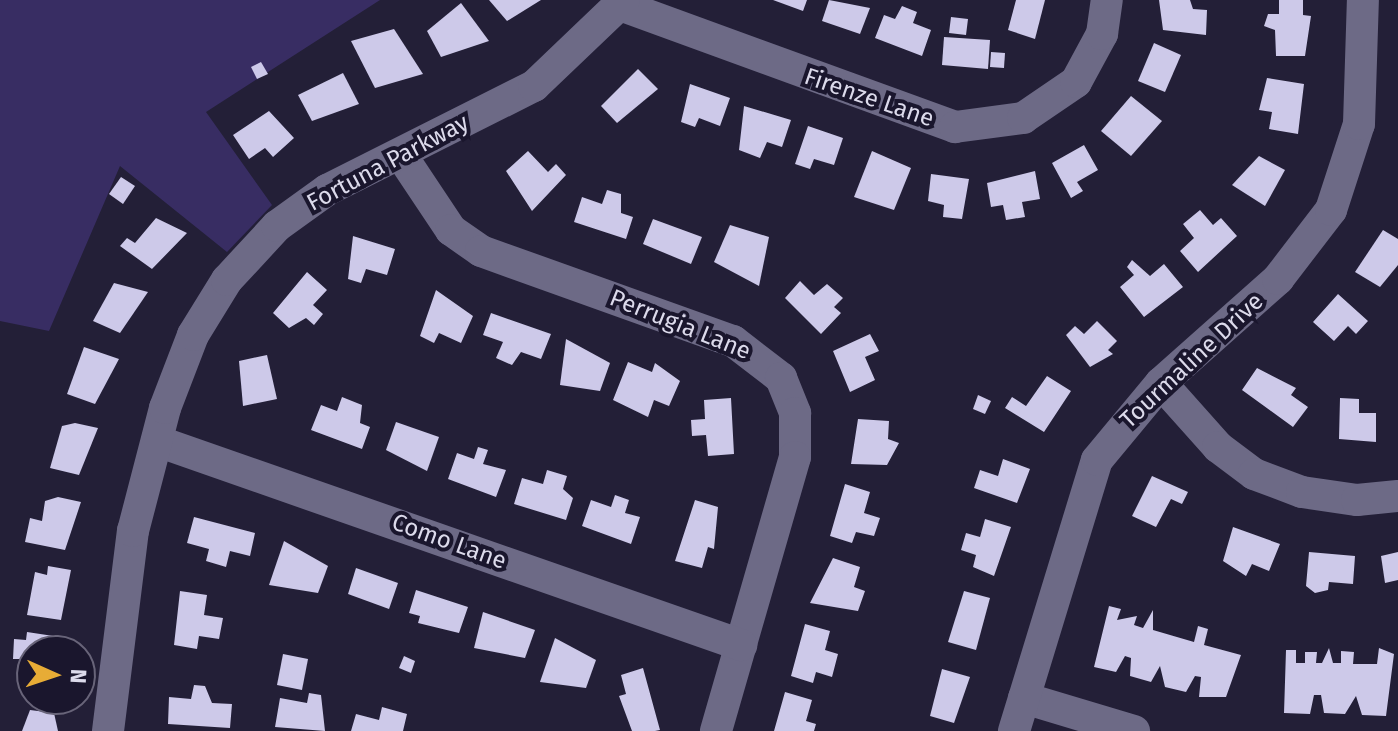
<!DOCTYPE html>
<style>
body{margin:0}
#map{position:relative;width:1398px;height:731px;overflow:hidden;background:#231f37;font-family:"Fira Sans",sans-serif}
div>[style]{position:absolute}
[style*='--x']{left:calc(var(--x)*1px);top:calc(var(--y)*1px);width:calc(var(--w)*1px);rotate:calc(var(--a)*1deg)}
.green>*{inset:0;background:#382d63}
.building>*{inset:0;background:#cdc9e9}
.minor>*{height:32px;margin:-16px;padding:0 16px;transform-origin:16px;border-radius:16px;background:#6d6a86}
span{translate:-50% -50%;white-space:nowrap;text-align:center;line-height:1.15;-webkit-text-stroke:8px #1a162d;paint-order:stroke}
.street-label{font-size:24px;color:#dcdaeb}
.north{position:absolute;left:16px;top:635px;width:80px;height:80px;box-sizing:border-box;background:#1a162d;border:2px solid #686479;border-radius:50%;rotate:93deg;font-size:22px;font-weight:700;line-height:32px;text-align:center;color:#dcdaeb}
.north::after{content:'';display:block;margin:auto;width:28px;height:36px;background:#e7ac36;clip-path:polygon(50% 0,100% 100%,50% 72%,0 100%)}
</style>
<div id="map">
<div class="green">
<i style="clip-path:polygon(0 0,380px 0,206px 112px,272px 205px,227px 252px,120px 166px,49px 331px,0 321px)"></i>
</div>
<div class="building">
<i style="clip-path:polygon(489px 0,541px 0,507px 21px)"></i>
<i style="clip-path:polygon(773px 0,807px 0,803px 11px)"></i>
<i style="clip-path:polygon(829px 0,870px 8px,860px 34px,822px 21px)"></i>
<i style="clip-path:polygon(1016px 0,1045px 0,1035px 39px,1008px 30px)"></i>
<i style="clip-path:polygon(1159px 0,1190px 0,1193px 9px,1207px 10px,1206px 35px,1163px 30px)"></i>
<i style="clip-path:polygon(1279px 0,1303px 0,1303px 15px,1311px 16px,1305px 56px,1276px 56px,1275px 30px,1264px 26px,1268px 14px,1279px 14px)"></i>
<i style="clip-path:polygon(461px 3px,489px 41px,441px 57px,427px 31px)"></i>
<i style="clip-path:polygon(902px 6px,917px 12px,913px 23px,931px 30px,922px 56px,875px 38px,884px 15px,895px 19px)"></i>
<i style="clip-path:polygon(951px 17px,968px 19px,966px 35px,949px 33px)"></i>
<i style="clip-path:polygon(394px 29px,423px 74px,375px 88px,351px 41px)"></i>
<i style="clip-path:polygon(944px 37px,990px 40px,988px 69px,942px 65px)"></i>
<i style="clip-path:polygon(1154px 43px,1181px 55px,1165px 92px,1138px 81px)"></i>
<i style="clip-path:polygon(991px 52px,1005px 53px,1004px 68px,990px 67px)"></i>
<i style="clip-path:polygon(261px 62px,268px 74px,257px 79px,251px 67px)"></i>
<i style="clip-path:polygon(638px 69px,658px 89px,617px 123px,601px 106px)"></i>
<i style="clip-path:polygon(343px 73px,359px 104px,312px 121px,298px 95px)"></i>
<i style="clip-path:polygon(1267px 78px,1304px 84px,1298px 134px,1269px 129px,1272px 112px,1259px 110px)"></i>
<i style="clip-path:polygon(690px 84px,730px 98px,720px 126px,699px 118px,695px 127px,681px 122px)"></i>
<i style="clip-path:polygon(1131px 96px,1162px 121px,1131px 156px,1101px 131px)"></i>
<i style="clip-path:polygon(744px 106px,791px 120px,782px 147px,767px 142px,760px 158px,739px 150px)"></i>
<i style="clip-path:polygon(269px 111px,294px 138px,273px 157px,265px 148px,249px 159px,233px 135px)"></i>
<i style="clip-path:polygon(808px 126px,843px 138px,834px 165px,814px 159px,810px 169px,795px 164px)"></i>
<i style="clip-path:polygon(1084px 145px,1098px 170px,1077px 182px,1083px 191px,1071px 198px,1052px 163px)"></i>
<i style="clip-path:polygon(528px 151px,548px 172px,556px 164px,566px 175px,532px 211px,506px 171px)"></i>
<i style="clip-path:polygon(872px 151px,911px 168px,894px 210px,854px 197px)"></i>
<i style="clip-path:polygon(1259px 156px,1285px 170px,1265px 206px,1232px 185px)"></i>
<i style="clip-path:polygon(1035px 171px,1040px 199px,1022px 202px,1025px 217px,1006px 220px,1003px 205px,991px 207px,987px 183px)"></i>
<i style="clip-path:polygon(931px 174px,969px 179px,962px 219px,943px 217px,944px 205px,928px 201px)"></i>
<i style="clip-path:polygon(121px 177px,135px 186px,123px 204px,109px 194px)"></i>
<i style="clip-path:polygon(607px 190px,621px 194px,621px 213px,633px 217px,626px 239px,574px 222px,582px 197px,602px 204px)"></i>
<i style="clip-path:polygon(1200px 210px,1213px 225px,1221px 218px,1237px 236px,1198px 272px,1180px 251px,1194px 238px,1183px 224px)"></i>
<i style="clip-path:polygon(156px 218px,187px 233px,152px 269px,120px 246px,127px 238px,135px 243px)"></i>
<i style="clip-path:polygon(653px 219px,702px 237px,691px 264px,643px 244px)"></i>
<i style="clip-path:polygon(730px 225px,769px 237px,759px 286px,714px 262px)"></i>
<i style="clip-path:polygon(1383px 230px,1398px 239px,1398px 265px,1380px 287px,1355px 272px)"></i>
<i style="clip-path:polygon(353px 236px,395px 249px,387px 275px,366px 269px,361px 283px,348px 279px)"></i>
<i style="clip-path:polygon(1132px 260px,1150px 276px,1164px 264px,1183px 287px,1144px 317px,1120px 287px,1134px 275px,1127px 267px)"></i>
<i style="clip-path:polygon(307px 272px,327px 290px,313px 305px,323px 314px,314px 325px,306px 318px,289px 328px,273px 313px)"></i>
<i style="clip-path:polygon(800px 281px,814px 295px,827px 284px,843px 298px,834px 307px,841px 313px,821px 334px,785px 298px)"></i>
<i style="clip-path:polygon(114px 283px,148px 292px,120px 333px,93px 321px)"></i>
<i style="clip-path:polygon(436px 290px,473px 316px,461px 343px,439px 333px,434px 343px,420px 336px)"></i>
<i style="clip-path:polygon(1338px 294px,1368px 321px,1356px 334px,1348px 326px,1334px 341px,1313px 322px)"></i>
<i style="clip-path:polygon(491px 313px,551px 334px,541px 359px,521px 352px,512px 365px,496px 358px,503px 342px,483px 335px)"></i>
<i style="clip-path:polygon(1097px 321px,1117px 341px,1108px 350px,1113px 354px,1090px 367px,1066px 335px,1075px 326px,1084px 334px)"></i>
<i style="clip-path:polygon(870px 334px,879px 351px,865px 357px,875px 380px,850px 392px,833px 351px)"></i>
<i style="clip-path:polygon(566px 339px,610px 363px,600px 391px,560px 385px)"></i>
<i style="clip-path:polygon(84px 347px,119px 359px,95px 404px,67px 394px)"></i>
<i style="clip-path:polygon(267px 355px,277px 399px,243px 406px,239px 361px)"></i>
<i style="clip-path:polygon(628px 362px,652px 372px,655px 363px,680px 381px,669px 406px,654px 400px,648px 417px,613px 400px)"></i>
<i style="clip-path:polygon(1257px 368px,1296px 388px,1291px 395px,1308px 407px,1293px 427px,1242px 390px)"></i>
<i style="clip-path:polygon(1047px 376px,1071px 391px,1044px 432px,1005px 408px,1012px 397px,1026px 406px)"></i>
<i style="clip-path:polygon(978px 395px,991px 401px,985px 414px,973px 409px)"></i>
<i style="clip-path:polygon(342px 397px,362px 405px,360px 423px,370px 427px,362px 449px,311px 430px,321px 405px,337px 411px)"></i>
<i style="clip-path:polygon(731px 398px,734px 454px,708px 456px,706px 435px,692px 436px,691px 420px,705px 419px,704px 400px)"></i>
<i style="clip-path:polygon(1340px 398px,1359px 399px,1359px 413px,1376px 413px,1376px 442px,1339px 439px)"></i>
<i style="clip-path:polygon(858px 419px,889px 421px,888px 439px,899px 443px,887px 465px,851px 464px)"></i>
<i style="clip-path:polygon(396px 422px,439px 437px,427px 471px,386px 450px)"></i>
<i style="clip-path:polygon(75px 423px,98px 428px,79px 475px,50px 468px,62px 426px)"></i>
<i style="clip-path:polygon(478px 447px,488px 450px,483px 464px,506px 470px,496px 497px,448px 479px,457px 453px,474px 459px)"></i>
<i style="clip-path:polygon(1003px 459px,1030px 469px,1017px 503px,974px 488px,980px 470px,998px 476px)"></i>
<i style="clip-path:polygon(547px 470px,567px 476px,563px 489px,573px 498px,566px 520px,514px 504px,522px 478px,543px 484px)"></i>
<i style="clip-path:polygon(1152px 476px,1188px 492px,1182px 504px,1171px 499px,1156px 527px,1132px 516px)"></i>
<i style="clip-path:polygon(845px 484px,870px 492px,864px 513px,880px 518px,874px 536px,856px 532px,852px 543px,830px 536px)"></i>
<i style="clip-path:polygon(615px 495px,629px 500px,625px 513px,640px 517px,631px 544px,582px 526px,591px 500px,611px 507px)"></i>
<i style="clip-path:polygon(58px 497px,81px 502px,65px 550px,25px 542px,30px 518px,42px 521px,45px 501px)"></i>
<i style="clip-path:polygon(695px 500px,718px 507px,714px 549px,708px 547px,702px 568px,675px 561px)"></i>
<i style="clip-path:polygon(194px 517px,255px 533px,250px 556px,230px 551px,226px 567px,206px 561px,209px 549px,187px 543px)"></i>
<i style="clip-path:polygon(985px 519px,1011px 527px,994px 576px,973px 567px,976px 555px,961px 550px,966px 533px,980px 537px)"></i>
<i style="clip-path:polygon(1233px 527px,1280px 544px,1269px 571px,1252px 564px,1246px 576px,1223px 561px)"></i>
<i style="clip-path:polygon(284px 541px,328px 566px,318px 593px,269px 585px)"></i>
<i style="clip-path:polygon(1309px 552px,1355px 556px,1353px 584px,1329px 582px,1328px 590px,1315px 593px,1306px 586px)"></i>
<i style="clip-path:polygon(1398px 552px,1398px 580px,1385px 583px,1381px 556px)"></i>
<i style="clip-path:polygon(833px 558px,860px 567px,854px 587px,865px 591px,858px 611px,810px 603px)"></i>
<i style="clip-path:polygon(48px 566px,71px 570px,61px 620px,27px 615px,35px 572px,47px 575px)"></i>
<i style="clip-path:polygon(356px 568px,398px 583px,389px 609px,348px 594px)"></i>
<i style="clip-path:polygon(416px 590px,468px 607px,459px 633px,418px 623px,420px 616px,409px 613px)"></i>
<i style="clip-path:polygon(180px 591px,207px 595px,204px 615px,223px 618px,219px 639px,199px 636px,197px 649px,174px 645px)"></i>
<i style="clip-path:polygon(964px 591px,990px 598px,976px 650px,948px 642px)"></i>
<i style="clip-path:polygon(1109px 606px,1121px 609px,1117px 620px,1137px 616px,1134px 625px,1143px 628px,1153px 610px,1153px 630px,1194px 642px,1198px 626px,1208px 629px,1204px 645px,1241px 655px,1226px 697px,1199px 697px,1201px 677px,1195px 676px,1186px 692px,1165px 687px,1160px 666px,1151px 682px,1130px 676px,1131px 658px,1125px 656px,1116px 672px,1094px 667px)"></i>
<i style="clip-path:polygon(483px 612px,535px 630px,525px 658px,474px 648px)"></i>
<i style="clip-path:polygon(805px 624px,830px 631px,825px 650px,838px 654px,832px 677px,816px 672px,813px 683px,791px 676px)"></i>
<i style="clip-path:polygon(27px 632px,60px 637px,59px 651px,32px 651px,32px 685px,18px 684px,20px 659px,13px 659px,14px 639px,26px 640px)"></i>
<i style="clip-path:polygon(555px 638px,596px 660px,586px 688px,540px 682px)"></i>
<i style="clip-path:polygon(1329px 648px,1333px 663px,1341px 663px,1341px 651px,1354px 652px,1353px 664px,1377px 664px,1379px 648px,1394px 654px,1386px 716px,1362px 715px,1356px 696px,1345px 714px,1324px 713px,1321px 695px,1314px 695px,1310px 714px,1284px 713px,1286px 650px,1296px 650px,1296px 663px,1305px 663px,1305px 652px,1317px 652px,1316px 663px,1322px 663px)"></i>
<i style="clip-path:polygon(283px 654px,308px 659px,302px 690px,277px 685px)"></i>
<i style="clip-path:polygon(404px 656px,415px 661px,411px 673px,399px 668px)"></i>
<i style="clip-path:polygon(643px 668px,660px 730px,655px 731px,632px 731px,619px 696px,626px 694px,621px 675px)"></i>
<i style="clip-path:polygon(942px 669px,970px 677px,954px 723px,930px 716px)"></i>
<i style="clip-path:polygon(194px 685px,205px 686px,212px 703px,232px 704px,230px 728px,168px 724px,169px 697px,191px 699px)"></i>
<i style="clip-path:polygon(785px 692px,812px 700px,806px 721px,816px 724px,814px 731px,774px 731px)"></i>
<i style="clip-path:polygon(309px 693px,321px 695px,325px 731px,275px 727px,280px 698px,307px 703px)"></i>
<i style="clip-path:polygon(382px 707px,407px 714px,403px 731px,351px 731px,356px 714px,379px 720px)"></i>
<i style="clip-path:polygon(30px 710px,54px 713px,58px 731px,22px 731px)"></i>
</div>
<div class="minor">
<i style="--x:620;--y:5;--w:357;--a:20"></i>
<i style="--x:955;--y:127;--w:69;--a:-7.5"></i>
<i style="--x:1023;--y:118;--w:64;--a:-34.2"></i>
<i style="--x:1076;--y:82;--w:55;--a:-61.6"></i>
<i style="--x:1102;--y:34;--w:34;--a:-82"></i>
<i style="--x:401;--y:155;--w:90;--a:56.3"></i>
<i style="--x:451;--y:230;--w:37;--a:35"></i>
<i style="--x:481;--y:251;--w:268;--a:19.7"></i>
<i style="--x:733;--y:341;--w:61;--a:37.6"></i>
<i style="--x:781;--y:378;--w:38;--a:68"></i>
<i style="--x:795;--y:413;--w:44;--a:90"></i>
<i style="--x:795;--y:457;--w:285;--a:106.1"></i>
<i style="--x:1161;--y:383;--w:86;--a:48.3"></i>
<i style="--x:1218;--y:447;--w:45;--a:36.9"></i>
<i style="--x:1254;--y:474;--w:51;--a:20.6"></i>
<i style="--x:1302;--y:492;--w:56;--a:8.3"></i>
<i style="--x:1357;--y:500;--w:41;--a:-5.6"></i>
<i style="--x:157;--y:441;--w:619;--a:19.26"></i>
<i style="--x:1024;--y:698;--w:115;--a:16.7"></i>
<i style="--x:108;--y:731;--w:202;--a:-82.9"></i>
<i style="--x:133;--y:531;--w:127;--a:-75.4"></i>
<i style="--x:165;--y:408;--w:78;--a:-69"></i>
<i style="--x:193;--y:335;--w:65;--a:-58.3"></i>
<i style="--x:227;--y:280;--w:74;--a:-47.2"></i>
<i style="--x:277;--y:226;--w:62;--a:-35.8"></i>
<i style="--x:327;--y:190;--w:232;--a:-26.7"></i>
<i style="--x:534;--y:86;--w:124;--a:-43.7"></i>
<i style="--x:1014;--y:731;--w:283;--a:-73"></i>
<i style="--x:1097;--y:460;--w:100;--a:-50.3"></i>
<i style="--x:1161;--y:383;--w:157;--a:-41.6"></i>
<i style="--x:1278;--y:279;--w:87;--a:-52.5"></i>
<i style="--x:1331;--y:210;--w:90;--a:-72"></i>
<i style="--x:1359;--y:124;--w:124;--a:-88.2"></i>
</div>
<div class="street-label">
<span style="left:869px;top:98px;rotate:19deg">Firenze Lane</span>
<span style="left:388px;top:163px;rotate:-28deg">Fortuna Parkway</span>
<span style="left:680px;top:325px;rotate:22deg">Perrugia Lane</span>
<span style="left:1192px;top:361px;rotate:-43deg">Tourmaline Drive</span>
<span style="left:449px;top:542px;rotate:20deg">Como Lane</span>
</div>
<div class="north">N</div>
</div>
